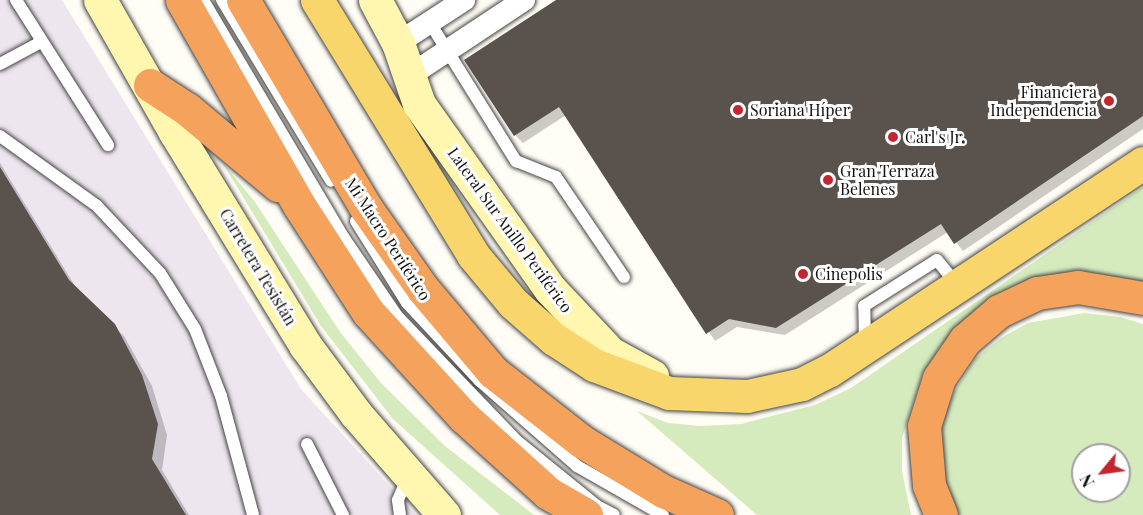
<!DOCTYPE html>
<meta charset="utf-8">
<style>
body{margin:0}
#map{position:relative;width:1143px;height:515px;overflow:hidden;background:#fffdf5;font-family:"Playfair Display",serif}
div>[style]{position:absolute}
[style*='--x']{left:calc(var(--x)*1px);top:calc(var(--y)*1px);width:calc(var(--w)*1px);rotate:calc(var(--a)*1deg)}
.industrial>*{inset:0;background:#eee6ef}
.green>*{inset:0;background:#d5ebbd}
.shadow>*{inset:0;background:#0003}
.building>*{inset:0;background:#5a524d}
.roads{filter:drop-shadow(0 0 2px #444) drop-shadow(0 0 2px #444)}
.lane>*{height:12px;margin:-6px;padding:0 6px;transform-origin:6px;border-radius:6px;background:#fff}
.street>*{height:22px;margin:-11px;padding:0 11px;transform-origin:11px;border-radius:11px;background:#fff}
.secondary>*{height:33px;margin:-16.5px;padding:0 16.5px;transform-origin:16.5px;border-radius:16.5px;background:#fff6b0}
.primary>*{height:33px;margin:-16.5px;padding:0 16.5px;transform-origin:16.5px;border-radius:16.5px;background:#f9d66b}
.highway>*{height:33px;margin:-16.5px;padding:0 16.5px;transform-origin:16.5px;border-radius:16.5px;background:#f5a25d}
.dots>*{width:16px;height:16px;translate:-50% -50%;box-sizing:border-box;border:3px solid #fff;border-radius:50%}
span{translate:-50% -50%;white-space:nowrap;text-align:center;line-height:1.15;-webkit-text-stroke:6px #fff;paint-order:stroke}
.poi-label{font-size:16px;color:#111}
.right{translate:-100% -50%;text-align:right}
.left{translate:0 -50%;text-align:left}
.street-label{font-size:16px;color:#111}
.north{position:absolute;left:1071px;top:443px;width:60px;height:60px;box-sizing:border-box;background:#fff;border:2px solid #a0a0a0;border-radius:50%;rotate:241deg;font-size:16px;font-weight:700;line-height:24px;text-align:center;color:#111}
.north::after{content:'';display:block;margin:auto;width:21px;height:27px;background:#c4262e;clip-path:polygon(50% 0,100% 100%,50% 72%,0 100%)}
</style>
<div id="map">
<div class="industrial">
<i style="clip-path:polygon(0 0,62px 0,301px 389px,416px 515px,0 515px)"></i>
</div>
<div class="green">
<i style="clip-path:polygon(222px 162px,255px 202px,340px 332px,381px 383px,445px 446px,534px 515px,500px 515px,393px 419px,321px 326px)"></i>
<i style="clip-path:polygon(1143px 187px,1143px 285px,966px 321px,942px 344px,922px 375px,902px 438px,902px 471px,911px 515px,757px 515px,637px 411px,668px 423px,701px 426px,741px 424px,815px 405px,851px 388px)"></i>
<i style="clip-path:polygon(evenodd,1084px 313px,1120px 317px,1143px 324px,1143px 515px,952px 515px,946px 499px,938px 446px,944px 415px,957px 387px,974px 360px,1001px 338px,1028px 323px,1084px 313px,1083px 455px,1119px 455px,1119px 491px,1083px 491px,1083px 455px)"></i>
</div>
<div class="shadow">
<i style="clip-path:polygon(559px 0,1143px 0,1143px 129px,963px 251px,948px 232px,785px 335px,737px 327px,715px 341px,566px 115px,523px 143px,515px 135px)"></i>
<i style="clip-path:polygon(0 163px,78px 291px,124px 336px,152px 386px,167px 435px,162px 470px,189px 515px,0 515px)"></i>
</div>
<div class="building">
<i style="clip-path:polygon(556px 0,1143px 0,1143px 116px,954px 244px,941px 224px,776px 328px,729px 319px,706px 334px,559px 107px,514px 136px,464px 60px)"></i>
<i style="clip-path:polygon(0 167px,69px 280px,115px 324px,142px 375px,158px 424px,152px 459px,186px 515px,0 515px)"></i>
</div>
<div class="roads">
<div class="lane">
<i style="--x:16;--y:0;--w:172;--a:57.6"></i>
<i style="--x:203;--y:0;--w:277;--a:59.4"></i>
<i style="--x:344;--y:238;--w:94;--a:55.8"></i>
<i style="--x:397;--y:316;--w:175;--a:46.2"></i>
<i style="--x:518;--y:442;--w:102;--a:39"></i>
<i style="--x:597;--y:506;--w:19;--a:28"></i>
<i style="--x:222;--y:0;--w:211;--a:58.9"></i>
<i style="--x:430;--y:23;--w:163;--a:58.1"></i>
<i style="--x:516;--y:161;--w:43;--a:21.8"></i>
<i style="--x:556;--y:177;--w:121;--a:55.8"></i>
<i style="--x:0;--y:64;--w:47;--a:-28.2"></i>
<i style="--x:0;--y:136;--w:120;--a:35.8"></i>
<i style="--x:97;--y:206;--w:92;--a:46.8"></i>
<i style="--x:160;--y:273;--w:66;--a:58"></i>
<i style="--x:195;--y:329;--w:72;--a:68.8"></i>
<i style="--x:221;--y:396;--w:123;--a:74.9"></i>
<i style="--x:356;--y:221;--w:97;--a:58.1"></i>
<i style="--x:407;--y:303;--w:107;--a:46.9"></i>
<i style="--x:480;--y:381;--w:129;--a:41.2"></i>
<i style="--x:577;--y:466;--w:99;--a:29.7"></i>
<i style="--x:865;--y:345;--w:39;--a:-91"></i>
<i style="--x:864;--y:306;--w:86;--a:-32.2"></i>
<i style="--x:937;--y:260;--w:32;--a:51"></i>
<i style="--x:307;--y:444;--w:80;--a:63.1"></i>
<i style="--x:400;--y:515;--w:15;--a:-98"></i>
<i style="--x:398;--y:500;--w:25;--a:-67"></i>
</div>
<div class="street">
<i style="--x:398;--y:43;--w:79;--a:-33.1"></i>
<i style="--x:409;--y:76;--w:138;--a:-33.5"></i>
</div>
<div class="secondary">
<i style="--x:100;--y:0;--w:152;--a:60.4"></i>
<i style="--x:175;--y:132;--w:250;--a:58.6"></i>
<i style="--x:305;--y:345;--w:86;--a:53.5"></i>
<i style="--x:356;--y:414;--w:134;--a:48.9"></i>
<i style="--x:375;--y:0;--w:49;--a:61.9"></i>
<i style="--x:398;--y:43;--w:65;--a:71"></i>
<i style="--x:419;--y:104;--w:227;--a:54.7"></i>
<i style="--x:550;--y:289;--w:88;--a:46.8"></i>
<i style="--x:610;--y:353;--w:48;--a:28.7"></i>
</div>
<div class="primary">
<i style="--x:317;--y:0;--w:299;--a:58.5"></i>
<i style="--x:473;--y:255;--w:62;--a:50.2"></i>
<i style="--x:513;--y:303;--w:55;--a:41.3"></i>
<i style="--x:554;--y:339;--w:48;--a:33"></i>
<i style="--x:594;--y:365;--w:80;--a:20.5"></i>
<i style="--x:669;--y:393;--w:78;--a:2.2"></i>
<i style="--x:747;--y:396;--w:56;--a:-12.3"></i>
<i style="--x:802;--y:384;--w:31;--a:-27"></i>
<i style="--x:830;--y:370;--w:375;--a:-33.5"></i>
</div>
<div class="highway">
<i style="--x:182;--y:0;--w:236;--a:60.3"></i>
<i style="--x:299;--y:205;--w:127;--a:57.2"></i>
<i style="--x:368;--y:312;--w:142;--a:47.6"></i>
<i style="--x:464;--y:417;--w:113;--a:42.1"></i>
<i style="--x:548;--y:493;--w:44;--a:30.1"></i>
<i style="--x:243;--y:0;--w:242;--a:59.4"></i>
<i style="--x:366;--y:208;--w:99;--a:54.9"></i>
<i style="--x:423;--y:289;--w:109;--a:49.9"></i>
<i style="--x:493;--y:372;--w:112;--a:38.1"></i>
<i style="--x:581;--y:441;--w:96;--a:31.4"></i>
<i style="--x:663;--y:491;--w:59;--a:24"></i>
<i style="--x:150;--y:85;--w:44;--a:33"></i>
<i style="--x:187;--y:109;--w:119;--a:39.9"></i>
<i style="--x:941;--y:515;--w:32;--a:-112"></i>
<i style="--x:929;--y:485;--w:59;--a:-94.8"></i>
<i style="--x:924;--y:426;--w:50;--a:-72.6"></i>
<i style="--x:939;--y:378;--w:46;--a:-55.6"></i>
<i style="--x:965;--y:340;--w:45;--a:-40.5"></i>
<i style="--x:999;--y:311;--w:42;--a:-25.3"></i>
<i style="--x:1037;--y:293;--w:41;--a:-8.3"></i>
<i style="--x:1078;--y:287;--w:66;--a:9.6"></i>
</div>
</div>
<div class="dots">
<i style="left:1109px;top:101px;background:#c4262e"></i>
<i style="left:738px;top:110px;background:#c4262e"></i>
<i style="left:893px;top:137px;background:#c4262e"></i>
<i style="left:828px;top:180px;background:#c4262e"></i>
<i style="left:803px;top:274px;background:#c4262e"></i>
</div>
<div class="poi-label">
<span class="right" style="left:1097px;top:101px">Financiera<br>Independencia</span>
<span class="left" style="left:750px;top:110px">Soriana Híper</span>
<span class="left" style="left:905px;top:137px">Carl's Jr.</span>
<span class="left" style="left:840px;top:180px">Gran Terraza<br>Belenes</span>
<span class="left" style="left:815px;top:274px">Cinepolis</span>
</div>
<div class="street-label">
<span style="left:510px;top:230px;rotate:54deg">Lateral Sur Anillo Periférico</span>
<span style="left:388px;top:239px;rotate:57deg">Mi Macro Periférico</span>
<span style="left:258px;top:267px;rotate:59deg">Carretera Tesistán</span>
</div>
<div class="north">N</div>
</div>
